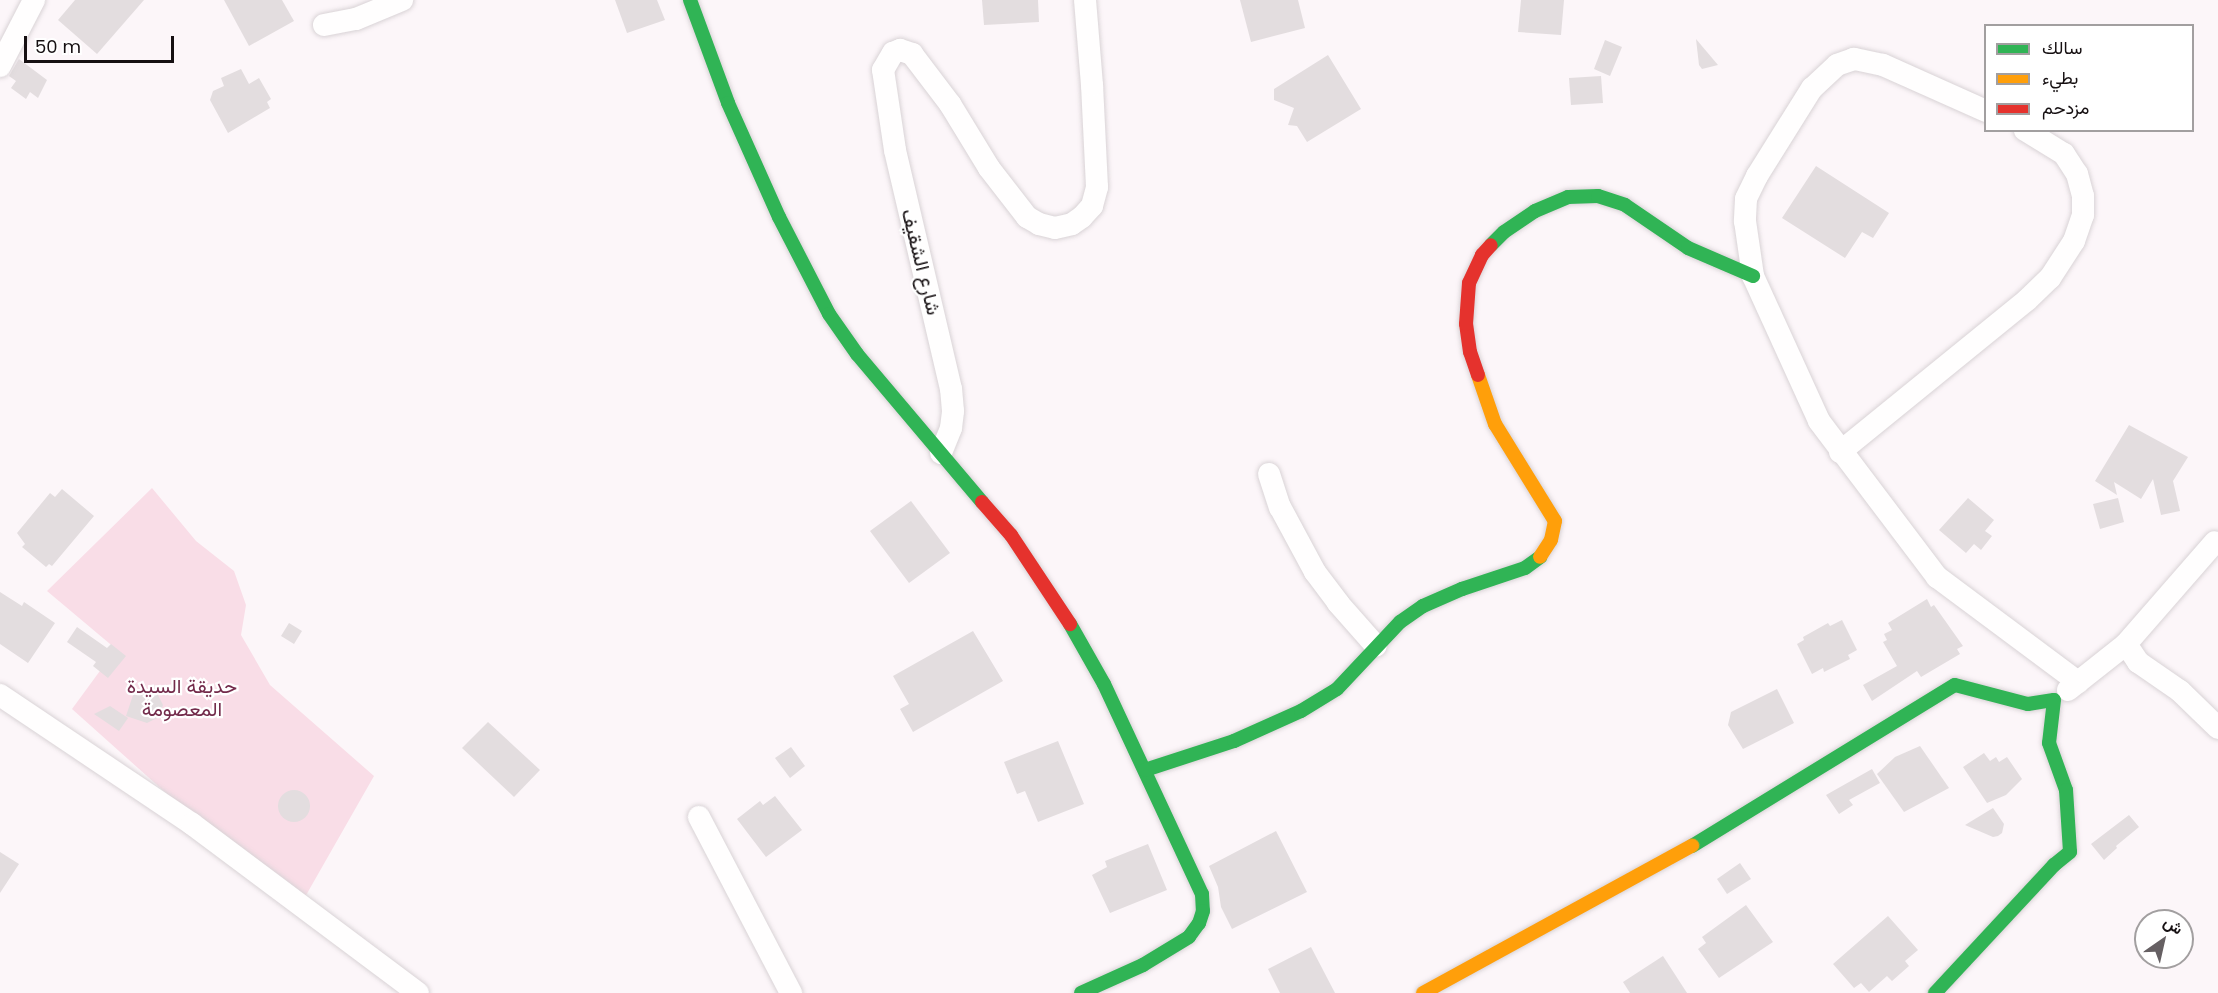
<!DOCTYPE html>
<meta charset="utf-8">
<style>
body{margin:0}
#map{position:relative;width:2218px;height:993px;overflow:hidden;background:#fcf6f9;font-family:Poppins,Vazirmatn,sans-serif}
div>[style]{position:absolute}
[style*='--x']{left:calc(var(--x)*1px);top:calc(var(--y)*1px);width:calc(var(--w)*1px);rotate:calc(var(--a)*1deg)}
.green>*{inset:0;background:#f9dde7}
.building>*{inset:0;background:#e3dddf}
.round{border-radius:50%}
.roads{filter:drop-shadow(0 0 2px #d9d3d6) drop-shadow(0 0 2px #d9d3d6)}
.street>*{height:22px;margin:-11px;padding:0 11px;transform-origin:11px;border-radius:11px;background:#fffefe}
.fast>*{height:14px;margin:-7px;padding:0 7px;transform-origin:7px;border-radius:7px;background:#30b455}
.slow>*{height:14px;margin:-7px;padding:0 7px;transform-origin:7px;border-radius:7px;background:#ff9f0a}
.jam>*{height:14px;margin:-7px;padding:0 7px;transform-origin:7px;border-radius:7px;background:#e5322d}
span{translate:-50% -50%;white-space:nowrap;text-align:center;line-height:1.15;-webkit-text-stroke:4.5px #fff;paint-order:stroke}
.street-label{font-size:20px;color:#161012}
.park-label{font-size:20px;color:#732b4b}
.legend{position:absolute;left:1984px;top:24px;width:210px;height:108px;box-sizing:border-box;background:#fff;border:2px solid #a29fa0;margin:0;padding:8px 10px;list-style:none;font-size:18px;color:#161012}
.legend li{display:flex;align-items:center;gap:12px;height:30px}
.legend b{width:30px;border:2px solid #a29fa0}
.north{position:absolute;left:2134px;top:909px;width:60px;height:60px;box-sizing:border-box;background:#fff;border:2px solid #a29fa0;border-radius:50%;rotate:34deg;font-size:16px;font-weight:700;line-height:24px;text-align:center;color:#161012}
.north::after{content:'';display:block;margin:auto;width:21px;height:27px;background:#666063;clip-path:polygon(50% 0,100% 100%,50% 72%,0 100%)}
.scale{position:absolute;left:24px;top:36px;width:150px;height:27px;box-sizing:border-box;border:3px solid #161012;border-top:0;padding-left:8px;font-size:18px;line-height:21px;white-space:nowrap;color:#161012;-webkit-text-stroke:4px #fff;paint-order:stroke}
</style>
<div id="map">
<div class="green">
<i style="clip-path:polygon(152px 488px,196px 541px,234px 571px,246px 605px,241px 635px,270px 685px,374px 776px,305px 897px,185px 810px,72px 709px,116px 649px,47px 591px)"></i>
</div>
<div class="building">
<i style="clip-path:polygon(75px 0,144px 0,97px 54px,58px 20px)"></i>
<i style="clip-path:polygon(224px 0,282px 0,294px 21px,249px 46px)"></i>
<i style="clip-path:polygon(615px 0,657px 0,665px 20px,627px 33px)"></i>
<i style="clip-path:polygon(982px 0,1038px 0,1039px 22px,984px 25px)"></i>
<i style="clip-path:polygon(1240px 0,1298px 0,1305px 28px,1251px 42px)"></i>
<i style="clip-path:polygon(1521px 0,1564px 0,1561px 35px,1518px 32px)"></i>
<i style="clip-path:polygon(1696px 39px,1718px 65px,1702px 69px,1699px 65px)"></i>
<i style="clip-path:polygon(1605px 40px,1622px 47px,1610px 76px,1594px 69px)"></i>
<i style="clip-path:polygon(1328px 55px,1361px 109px,1307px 142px,1297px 126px,1288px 125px,1294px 108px,1274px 100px,1274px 89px)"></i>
<i style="clip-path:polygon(19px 59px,47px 80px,38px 98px,30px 92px,26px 99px,11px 88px,16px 81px,9px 76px)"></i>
<i style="clip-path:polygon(241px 69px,249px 84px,259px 78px,271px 99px,267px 102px,270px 108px,228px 133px,210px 100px,213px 91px,224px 86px,221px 78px)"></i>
<i style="clip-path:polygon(1601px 76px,1603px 103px,1571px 105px,1569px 78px)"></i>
<i style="clip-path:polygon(1816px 166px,1889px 213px,1873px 238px,1862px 232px,1845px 258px,1782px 218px)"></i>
<i style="clip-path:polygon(2129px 425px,2188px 457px,2173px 481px,2180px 511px,2161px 515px,2153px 479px,2141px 499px,2114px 482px,2117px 495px,2095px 481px)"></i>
<i style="clip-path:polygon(62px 489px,94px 516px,52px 566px,49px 564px,46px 567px,22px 547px,25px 544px,17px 533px,50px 493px,55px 497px)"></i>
<i style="clip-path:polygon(1968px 498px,1994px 520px,1985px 531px,1992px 536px,1981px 550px,1974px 544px,1966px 553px,1939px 530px)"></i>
<i style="clip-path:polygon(2118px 498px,2124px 522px,2100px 529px,2093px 504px)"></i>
<i style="clip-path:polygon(911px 501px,950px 553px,909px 583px,870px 531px)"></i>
<i style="clip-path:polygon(0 592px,22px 606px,24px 602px,55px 623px,28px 663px,0 644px)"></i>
<i style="clip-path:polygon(1927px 599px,1931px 607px,1934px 605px,1963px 646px,1957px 649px,1960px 654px,1921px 677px,1917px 671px,1872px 701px,1863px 685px,1897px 666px,1883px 642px,1887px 640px,1884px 634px,1892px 630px,1888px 623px)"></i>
<i style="clip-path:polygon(1842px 620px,1857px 650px,1848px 655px,1850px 659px,1824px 672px,1823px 668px,1812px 674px,1797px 644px,1804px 640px,1803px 637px,1828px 623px,1830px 626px)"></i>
<i style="clip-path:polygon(289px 623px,302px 631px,294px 644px,281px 636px)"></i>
<i style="clip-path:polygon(77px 627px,107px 648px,111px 644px,126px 656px,108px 678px,93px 666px,96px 662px,67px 642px)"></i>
<i style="clip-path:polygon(973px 631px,1003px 681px,913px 732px,900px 709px,909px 704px,893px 676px)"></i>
<i style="clip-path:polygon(145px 689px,157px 693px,163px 705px,159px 717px,147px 723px,126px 716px,133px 695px)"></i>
<i style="clip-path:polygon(1777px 689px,1794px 723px,1743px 749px,1728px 725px,1731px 712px)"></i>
<i style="clip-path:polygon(110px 706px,128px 718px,119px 731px,94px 714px)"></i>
<i style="clip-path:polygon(488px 722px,540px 770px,514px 797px,462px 748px)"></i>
<i style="clip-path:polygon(1058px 741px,1084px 804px,1038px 822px,1025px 791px,1017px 794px,1004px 762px)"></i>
<i style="clip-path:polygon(1920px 746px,1949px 788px,1904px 812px,1877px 774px,1895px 757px)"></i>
<i style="clip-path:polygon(791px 747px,805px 766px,790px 778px,775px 758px)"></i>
<i style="clip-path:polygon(1984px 753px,1990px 761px,1996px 757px,1999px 762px,2007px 757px,2022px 779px,2006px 795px,1987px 803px,1963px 767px)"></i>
<i style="clip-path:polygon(1872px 769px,1880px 783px,1849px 800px,1853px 805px,1839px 814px,1826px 795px)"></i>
<i class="round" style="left:278px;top:790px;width:32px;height:32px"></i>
<i style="clip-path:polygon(775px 796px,802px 830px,766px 857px,737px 819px,760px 801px,763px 805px)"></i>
<i style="clip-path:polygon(1993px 808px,2004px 824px,2002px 833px,1998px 836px,1993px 837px,1965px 825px)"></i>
<i style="clip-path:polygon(2129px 815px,2139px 827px,2116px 846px,2117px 848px,2104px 860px,2091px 844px)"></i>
<i style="clip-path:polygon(1276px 831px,1307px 892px,1232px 929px,1221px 907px,1218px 887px,1209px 866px)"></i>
<i style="clip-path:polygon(1148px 844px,1167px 890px,1110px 913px,1092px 875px,1107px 867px,1105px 861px)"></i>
<i style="clip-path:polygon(0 852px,19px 864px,0 893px)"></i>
<i style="clip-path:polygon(1740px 863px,1751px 879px,1727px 894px,1717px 879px)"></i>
<i style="clip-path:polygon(1746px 905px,1773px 942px,1719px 978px,1698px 949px,1706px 943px,1702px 937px)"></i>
<i style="clip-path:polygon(1888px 916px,1918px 950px,1905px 961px,1909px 966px,1892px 981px,1887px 976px,1869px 992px,1861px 983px,1854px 988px,1833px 964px)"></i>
<i style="clip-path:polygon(1311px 947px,1335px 993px,1280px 993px,1268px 969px)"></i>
<i style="clip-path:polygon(1663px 956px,1687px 993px,1630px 993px,1623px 982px)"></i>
</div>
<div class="roads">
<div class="street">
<i style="--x:324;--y:25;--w:33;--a:-11"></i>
<i style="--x:356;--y:19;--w:50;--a:-22.4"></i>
<i style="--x:0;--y:66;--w:74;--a:-62.7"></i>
<i style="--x:1986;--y:111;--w:113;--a:-155.9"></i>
<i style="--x:1883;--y:65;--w:30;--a:-168"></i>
<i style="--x:1854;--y:59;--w:18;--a:161"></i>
<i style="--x:1837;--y:65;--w:34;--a:137"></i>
<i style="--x:1812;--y:88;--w:104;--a:122"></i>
<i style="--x:1757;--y:176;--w:25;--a:116"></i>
<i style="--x:1746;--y:199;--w:22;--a:93"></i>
<i style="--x:1745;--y:221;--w:56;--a:81.7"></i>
<i style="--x:1753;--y:276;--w:159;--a:65.5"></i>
<i style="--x:1819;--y:421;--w:196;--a:52.9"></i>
<i style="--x:1937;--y:577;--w:176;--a:36.7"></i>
<i style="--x:1840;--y:452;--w:241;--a:-39.1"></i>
<i style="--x:2027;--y:300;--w:32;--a:-44"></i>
<i style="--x:2050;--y:278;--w:44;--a:-57"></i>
<i style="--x:2074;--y:241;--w:28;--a:-71"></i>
<i style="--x:2083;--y:215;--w:19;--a:-90"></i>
<i style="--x:2083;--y:196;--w:23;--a:-105"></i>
<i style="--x:2077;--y:174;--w:24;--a:-123"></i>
<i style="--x:2064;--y:154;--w:46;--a:-148.4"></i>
<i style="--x:941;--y:453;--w:27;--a:-68"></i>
<i style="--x:951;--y:428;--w:17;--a:-83"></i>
<i style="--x:953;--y:411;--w:22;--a:-95"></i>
<i style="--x:951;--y:389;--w:245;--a:-103.2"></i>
<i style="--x:895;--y:150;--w:81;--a:-98.5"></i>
<i style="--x:883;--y:70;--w:20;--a:-60"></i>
<i style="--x:893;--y:53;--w:8;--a:-23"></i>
<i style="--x:900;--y:50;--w:13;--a:18"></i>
<i style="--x:912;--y:54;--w:63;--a:52.8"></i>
<i style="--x:950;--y:104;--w:75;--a:58.6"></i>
<i style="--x:989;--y:168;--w:62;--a:52.2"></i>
<i style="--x:1027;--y:217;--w:14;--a:30"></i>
<i style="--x:1039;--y:224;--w:16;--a:14"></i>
<i style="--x:1055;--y:228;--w:17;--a:-13"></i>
<i style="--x:1072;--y:224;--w:12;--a:-35"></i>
<i style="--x:1082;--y:217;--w:15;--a:-48"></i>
<i style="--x:1092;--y:206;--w:20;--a:-75"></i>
<i style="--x:1097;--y:187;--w:102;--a:-92.8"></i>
<i style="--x:1092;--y:85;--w:85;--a:-94.7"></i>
<i style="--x:1269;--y:474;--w:35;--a:72"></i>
<i style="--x:1280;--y:507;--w:74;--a:61.7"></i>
<i style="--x:1315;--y:572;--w:39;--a:53"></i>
<i style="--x:1338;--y:603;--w:57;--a:48.5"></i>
<i style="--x:2126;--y:644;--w:135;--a:-48.9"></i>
<i style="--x:2068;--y:690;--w:74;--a:-38.4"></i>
<i style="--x:2126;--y:644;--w:22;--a:56"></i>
<i style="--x:2138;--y:662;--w:51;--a:34.6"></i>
<i style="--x:2180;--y:691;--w:53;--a:44.2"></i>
<i style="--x:0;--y:695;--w:231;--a:33.9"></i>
<i style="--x:192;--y:824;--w:282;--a:36.8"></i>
<i style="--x:699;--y:817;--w:199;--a:62.4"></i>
</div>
<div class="fast">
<i style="--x:690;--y:0;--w:110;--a:69.7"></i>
<i style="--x:728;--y:103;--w:125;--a:65.9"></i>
<i style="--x:779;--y:217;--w:109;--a:62.7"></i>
<i style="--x:829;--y:314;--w:49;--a:55"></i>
<i style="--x:857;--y:354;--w:194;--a:49.8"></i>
<i style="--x:1491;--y:245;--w:18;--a:-45"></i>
<i style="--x:1504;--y:232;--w:37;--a:-34"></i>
<i style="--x:1535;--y:211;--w:36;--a:-23"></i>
<i style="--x:1568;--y:197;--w:30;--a:-2"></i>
<i style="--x:1598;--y:196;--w:28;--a:18"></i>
<i style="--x:1625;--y:205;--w:76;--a:34.3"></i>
<i style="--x:1688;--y:248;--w:71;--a:23.3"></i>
<i style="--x:1070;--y:624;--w:69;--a:60.5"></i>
<i style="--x:1104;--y:684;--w:232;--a:65"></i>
<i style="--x:1202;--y:894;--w:17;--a:87"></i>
<i style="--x:1203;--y:911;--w:13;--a:108"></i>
<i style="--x:1199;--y:923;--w:17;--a:126"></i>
<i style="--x:1189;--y:937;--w:54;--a:148.7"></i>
<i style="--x:1143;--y:965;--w:68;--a:155.7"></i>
<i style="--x:1145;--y:770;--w:94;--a:-18"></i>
<i style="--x:1234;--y:741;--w:73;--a:-24.1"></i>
<i style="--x:1301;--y:711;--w:42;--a:-31.4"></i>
<i style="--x:1337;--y:689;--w:92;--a:-46.8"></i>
<i style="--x:1400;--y:622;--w:28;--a:-35"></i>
<i style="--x:1423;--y:606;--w:43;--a:-23.6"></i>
<i style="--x:1462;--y:589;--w:66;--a:-18.4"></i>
<i style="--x:1525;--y:568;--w:19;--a:-36"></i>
<i style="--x:1692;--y:846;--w:308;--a:-31.5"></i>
<i style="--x:1955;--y:685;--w:75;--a:14.6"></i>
<i style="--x:2028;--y:704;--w:26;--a:-9"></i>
<i style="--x:2054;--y:700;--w:43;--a:96.6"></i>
<i style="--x:2049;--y:743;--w:50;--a:70.1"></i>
<i style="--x:2066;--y:790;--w:62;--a:86.3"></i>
<i style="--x:2070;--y:852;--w:21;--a:141"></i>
<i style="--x:2054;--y:865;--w:175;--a:132.9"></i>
</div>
<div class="slow">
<i style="--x:1478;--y:375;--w:52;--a:70.9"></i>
<i style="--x:1495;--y:424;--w:114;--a:58.3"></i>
<i style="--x:1555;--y:521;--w:19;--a:102"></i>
<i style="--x:1551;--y:540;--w:20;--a:123"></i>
<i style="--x:1423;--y:993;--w:307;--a:-28.7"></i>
</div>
<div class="jam">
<i style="--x:1478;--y:375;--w:24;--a:-109"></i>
<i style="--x:1470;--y:352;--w:28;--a:-98"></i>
<i style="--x:1466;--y:324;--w:41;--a:-85.8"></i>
<i style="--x:1469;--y:283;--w:31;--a:-65"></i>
<i style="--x:1482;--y:255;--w:13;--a:-48"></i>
<i style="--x:982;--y:502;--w:44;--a:48.7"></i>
<i style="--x:1011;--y:535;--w:107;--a:56.5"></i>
</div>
</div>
<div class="street-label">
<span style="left:921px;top:262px;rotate:76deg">شارع الشقيف</span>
</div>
<div class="park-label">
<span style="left:182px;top:698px">حديقة السيدة<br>المعصومة</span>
</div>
<ul class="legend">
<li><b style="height:8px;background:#30b455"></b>سالك</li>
<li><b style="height:8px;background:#ff9f0a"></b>بطيء</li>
<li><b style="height:8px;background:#e5322d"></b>مزدحم</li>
</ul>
<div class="north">ش</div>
<div class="scale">50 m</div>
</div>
